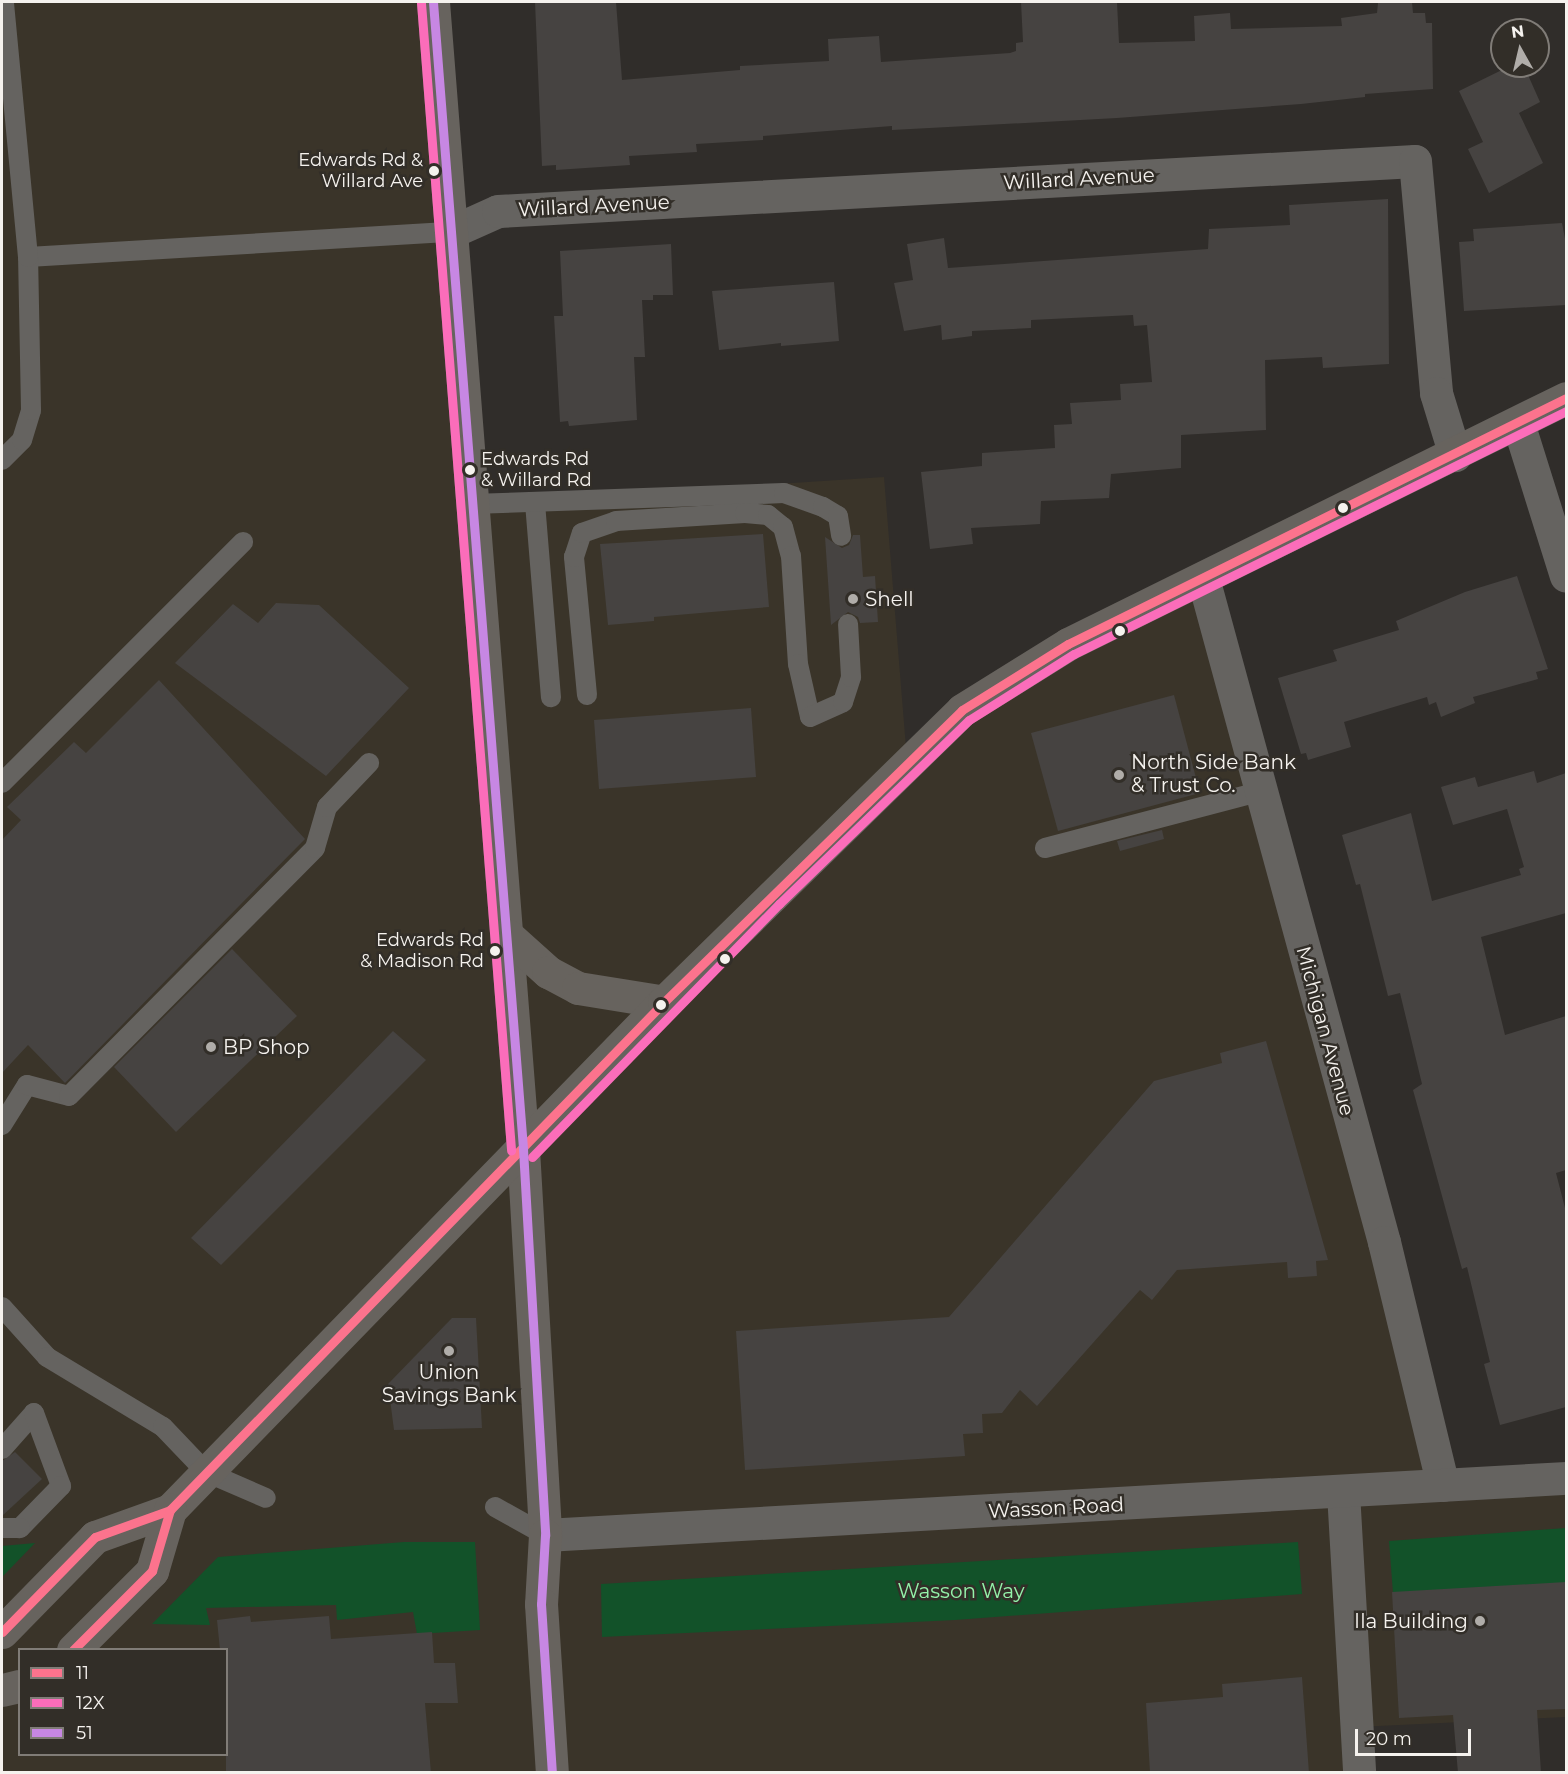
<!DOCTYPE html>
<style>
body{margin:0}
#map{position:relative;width:1568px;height:1774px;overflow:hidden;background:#302d2a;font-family:Montserrat,sans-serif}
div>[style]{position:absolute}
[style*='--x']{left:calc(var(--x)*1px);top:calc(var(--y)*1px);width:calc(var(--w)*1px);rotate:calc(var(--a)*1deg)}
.built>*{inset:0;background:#3a3429}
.green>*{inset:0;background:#125229}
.building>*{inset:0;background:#464341}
.service>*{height:20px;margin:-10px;padding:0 10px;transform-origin:10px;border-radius:10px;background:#656360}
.minor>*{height:33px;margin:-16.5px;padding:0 16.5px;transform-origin:16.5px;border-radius:16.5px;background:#656360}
.tertiary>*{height:33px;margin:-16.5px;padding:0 16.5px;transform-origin:16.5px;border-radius:16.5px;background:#656360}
.secondary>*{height:33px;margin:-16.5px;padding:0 16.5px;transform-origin:16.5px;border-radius:16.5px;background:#67635e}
.bus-1>*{height:9px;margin:-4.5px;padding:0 4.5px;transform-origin:4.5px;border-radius:4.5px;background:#fc738d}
.bus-2>*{height:9px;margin:-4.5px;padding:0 4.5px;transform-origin:4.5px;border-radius:4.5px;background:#fb6dba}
.bus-3>*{height:9px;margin:-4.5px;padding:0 4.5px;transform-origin:4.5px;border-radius:4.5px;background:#c787e3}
.dots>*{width:16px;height:16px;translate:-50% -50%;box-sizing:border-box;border:3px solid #322e28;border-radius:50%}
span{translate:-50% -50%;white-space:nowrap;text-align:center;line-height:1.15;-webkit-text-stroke:5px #322e28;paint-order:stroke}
.bus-label{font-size:18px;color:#f5f2ee}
.right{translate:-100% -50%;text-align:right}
.left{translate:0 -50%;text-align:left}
.street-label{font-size:20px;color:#f5f2ee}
.poi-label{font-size:20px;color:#f5f2ee}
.park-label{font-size:20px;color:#94f3aa}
.frame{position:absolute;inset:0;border:3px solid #f5f2ee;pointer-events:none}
.legend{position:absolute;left:18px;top:1648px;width:210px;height:108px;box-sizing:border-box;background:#322e28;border:2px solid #807c77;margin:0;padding:8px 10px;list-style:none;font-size:18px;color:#f5f2ee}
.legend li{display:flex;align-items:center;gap:12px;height:30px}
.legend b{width:30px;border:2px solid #807c77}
.north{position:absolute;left:1490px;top:18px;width:60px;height:60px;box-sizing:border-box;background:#322e28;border:2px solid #807c77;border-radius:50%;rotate:352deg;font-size:16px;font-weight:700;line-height:24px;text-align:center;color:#f5f2ee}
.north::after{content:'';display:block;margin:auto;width:21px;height:27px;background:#b0ada9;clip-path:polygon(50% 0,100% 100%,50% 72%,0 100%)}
.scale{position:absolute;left:1355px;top:1729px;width:116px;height:27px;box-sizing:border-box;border:3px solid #f5f2ee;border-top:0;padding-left:8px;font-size:18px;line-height:21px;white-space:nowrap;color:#f5f2ee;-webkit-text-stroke:4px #322e28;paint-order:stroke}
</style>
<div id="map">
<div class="built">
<i style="clip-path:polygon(evenodd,2px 2px,433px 2px,472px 504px,884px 477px,907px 760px,1203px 578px,1443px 1485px,1566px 1478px,1566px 1717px,1357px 1727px,1359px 1772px,2px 1772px,2px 2px,20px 1650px,226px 1650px,226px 1754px,20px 1754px,20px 1650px)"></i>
</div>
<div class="green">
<i style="clip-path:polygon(1566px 1528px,1566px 1583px,1393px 1593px,1389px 1541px)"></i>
<i style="clip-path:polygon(404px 1542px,475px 1542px,480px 1630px,417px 1634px,413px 1612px,337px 1620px,336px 1605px,206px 1608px,210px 1625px,152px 1624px,218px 1557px)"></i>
<i style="clip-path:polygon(1298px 1542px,1302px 1594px,955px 1620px,602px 1637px,601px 1584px)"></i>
<i style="clip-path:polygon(35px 1543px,7px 1572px,2px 1577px,2px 1546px)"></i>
</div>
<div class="building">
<i style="clip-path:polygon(535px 2px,616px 2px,622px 80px,740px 70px,740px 66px,829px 61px,828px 39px,879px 36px,881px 62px,1010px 53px,1016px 51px,1016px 43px,1023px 42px,1021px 2px,1117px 2px,1119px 43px,1195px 41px,1194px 16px,1230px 13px,1231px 29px,1342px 26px,1341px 18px,1377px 13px,1378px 3px,1412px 2px,1413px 13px,1425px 13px,1426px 23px,1432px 23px,1433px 89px,1365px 94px,1365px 97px,1301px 104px,1117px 118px,892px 130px,892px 126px,763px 136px,763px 140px,696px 144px,697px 152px,629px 156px,630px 165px,556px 170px,556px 165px,542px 166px)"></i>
<i style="clip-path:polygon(1510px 66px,1524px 66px,1540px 102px,1519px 113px,1543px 163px,1489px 193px,1468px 149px,1483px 142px,1459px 91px)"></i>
<i style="clip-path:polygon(1388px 199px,1389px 364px,1323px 368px,1322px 357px,1265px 360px,1266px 430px,1181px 435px,1181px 468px,1111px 474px,1109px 498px,1041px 501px,1040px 524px,971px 528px,973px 544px,930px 549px,921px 472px,982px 466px,982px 453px,1055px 448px,1054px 425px,1072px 424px,1070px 403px,1121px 400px,1120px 384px,1152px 382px,1147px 325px,1134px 326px,1133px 315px,1031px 320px,1031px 328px,972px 331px,972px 336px,942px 340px,941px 325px,904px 331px,894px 283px,913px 280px,907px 244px,944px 238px,948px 268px,1208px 249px,1209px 229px,1290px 225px,1289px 205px)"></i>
<i style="clip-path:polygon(1562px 223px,1566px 244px,1566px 305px,1464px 311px,1459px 242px,1474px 241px,1473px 229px)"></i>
<i style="clip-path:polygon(671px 244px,673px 295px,653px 295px,653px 300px,642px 300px,645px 357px,634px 357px,637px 420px,569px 426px,568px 421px,560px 422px,554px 316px,563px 316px,560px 251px)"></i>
<i style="clip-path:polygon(834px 282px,839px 341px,781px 346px,781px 343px,719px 350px,712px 291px)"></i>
<i style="clip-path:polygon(763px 534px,769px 607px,654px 617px,654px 621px,608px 625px,600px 544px)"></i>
<i style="clip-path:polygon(853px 535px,860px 535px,863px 577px,875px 576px,878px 622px,860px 623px,858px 617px,848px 612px,831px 625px,825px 537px,842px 548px,849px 545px)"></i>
<i style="clip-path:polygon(1517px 576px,1548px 669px,1536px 672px,1538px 679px,1473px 697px,1475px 703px,1441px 717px,1436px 702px,1429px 705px,1427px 697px,1344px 722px,1351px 747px,1308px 760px,1306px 753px,1301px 754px,1278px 678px,1337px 661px,1333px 650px,1399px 630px,1396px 621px,1465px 592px)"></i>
<i style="clip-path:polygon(276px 603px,319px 605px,409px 688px,326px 776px,175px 663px,233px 604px,258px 623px)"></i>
<i style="clip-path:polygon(159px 680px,305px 839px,65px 1083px,28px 1045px,2px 1073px,2px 840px,21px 820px,7px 807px,74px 742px,86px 753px)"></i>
<i style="clip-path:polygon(1174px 695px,1200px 793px,1058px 831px,1031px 733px)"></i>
<i style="clip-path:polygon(751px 708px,756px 777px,599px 789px,594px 720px)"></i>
<i style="clip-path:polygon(1534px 771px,1537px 783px,1566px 773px,1566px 913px,1481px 937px,1505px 1035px,1566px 1016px,1566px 1170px,1556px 1173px,1566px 1212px,1566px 1407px,1500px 1425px,1484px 1364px,1490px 1362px,1467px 1267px,1462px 1269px,1413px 1090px,1422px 1084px,1400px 993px,1388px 996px,1360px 884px,1356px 885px,1342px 835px,1411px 813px,1432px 901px,1521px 875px,1519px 869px,1524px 867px,1507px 809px,1453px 825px,1441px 787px,1475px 777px,1478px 787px)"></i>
<i style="clip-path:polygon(1162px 830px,1164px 839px,1120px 851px,1117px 841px)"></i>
<i style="clip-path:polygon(232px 949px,297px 1016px,176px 1132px,114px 1067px)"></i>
<i style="clip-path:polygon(393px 1031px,426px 1060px,221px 1265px,191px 1238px)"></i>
<i style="clip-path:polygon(1266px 1041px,1328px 1260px,1316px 1261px,1317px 1276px,1288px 1278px,1287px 1262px,1177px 1270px,1152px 1300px,1140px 1290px,1037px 1406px,1020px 1390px,1002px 1413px,982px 1414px,983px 1433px,963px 1434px,965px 1456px,745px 1470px,736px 1331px,949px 1317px,1154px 1081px,1222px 1063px,1220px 1053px)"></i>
<i style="clip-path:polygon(452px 1318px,476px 1318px,482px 1428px,394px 1430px,388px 1384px)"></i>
<i style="clip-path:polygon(15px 1452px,42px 1479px,2px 1516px,2px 1461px)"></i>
<i style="clip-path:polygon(1566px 1582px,1566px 1709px,1537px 1710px,1541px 1773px,1458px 1773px,1453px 1715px,1399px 1718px,1392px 1592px)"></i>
<i style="clip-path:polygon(250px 1616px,251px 1622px,329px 1616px,331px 1639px,432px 1632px,434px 1663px,455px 1663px,458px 1703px,425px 1703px,431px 1773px,226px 1773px,226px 1650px,220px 1650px,217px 1620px)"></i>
<i style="clip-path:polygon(1302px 1677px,1309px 1773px,1150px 1773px,1146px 1703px,1223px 1697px,1222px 1684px)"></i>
</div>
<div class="service">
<i style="--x:28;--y:257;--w:424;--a:-3.4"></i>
<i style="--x:2;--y:460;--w:28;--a:-45"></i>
<i style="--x:22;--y:440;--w:31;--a:-73"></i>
<i style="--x:31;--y:410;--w:153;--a:-91.1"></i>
<i style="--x:28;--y:257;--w:256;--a:-95.4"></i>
<i style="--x:535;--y:503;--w:195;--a:85.3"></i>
<i style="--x:472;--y:504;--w:312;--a:-2"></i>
<i style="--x:784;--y:493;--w:41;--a:19.7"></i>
<i style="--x:823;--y:507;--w:17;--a:31"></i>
<i style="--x:838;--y:516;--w:20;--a:81"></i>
<i style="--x:587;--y:695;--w:139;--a:-95.4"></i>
<i style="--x:574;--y:557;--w:25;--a:-72"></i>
<i style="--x:582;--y:533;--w:36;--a:-19"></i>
<i style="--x:616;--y:521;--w:129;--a:-3.5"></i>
<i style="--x:745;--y:513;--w:23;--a:5"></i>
<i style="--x:768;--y:515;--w:19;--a:39"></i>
<i style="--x:783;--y:527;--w:30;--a:75"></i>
<i style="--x:791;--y:556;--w:108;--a:86.3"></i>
<i style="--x:798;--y:664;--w:54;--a:77.2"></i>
<i style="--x:810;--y:717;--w:36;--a:-24"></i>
<i style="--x:843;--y:702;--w:26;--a:-72"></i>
<i style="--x:851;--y:677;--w:53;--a:-93.2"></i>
<i style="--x:2;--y:783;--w:341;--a:-45"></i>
<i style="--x:1045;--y:848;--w:224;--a:-14.7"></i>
<i style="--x:2;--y:1125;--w:47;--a:-58"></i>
<i style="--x:27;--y:1085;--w:43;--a:14.7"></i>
<i style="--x:69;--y:1096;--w:349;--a:-45.2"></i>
<i style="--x:315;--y:848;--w:43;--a:-73.7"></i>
<i style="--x:327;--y:807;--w:61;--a:-46.3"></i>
<i style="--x:2;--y:1307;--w:67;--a:48"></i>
<i style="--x:47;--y:1357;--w:135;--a:31.1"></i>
<i style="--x:163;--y:1427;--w:62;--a:46.3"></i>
<i style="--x:206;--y:1472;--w:65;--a:23.4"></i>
<i style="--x:2;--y:1449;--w:48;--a:-48.4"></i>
<i style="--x:34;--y:1413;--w:78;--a:69.7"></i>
<i style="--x:61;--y:1486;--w:59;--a:134.3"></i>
<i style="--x:20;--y:1528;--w:18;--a:180"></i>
<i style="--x:495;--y:1507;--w:57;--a:29.2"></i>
</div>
<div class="minor">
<i style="--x:451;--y:232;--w:51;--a:-24.1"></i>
<i style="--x:498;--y:211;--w:918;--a:-3.12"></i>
<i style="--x:1415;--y:161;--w:233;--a:84.8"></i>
<i style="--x:1436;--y:393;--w:65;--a:73"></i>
<i style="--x:1518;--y:423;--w:160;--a:72.6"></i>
<i style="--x:1203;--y:578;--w:688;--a:74.75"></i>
<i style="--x:1384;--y:1242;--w:250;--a:76.4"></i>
<i style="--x:1343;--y:1492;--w:280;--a:86.7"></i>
</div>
<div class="tertiary">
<i style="--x:545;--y:1535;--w:1023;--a:-3.2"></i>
</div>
<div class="secondary">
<i style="--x:433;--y:2;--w:1151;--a:85.51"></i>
<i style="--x:523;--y:1149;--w:387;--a:86.7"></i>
<i style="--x:545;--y:1535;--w:69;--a:93.3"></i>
<i style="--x:541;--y:1604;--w:168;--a:86.3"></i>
<i style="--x:508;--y:936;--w:54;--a:42"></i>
<i style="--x:548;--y:972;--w:34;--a:28"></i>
<i style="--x:578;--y:988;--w:87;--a:9.2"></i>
<i style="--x:2;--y:1632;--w:133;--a:-45.6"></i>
<i style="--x:95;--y:1537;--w:80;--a:-19.8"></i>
<i style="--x:170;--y:1510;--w:709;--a:-45.8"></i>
<i style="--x:664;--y:1002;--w:417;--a:-44.4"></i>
<i style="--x:962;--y:710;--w:125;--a:-31.9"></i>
<i style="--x:1068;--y:644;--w:555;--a:-26.29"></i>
<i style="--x:73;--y:1650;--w:112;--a:-45"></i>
<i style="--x:152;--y:1571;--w:64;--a:-73.6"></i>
<i style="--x:2;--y:1690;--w:18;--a:-13"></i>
</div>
<div class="bus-1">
<i style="--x:2;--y:1632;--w:133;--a:-45.6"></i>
<i style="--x:95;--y:1537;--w:80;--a:-19.8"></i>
<i style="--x:170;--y:1510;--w:709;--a:-45.8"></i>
<i style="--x:664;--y:1002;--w:417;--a:-44.4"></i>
<i style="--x:962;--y:710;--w:125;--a:-31.9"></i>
<i style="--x:1068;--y:644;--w:555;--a:-26.29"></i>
<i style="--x:73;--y:1650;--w:112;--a:-45"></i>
<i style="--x:152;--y:1571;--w:64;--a:-73.6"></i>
</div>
<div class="bus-2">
<i style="--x:421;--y:3;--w:1151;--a:85.51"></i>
<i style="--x:532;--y:1157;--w:354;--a:-45.7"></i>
<i style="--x:779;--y:904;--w:264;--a:-44.1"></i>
<i style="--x:969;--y:720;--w:124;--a:-32.2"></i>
<i style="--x:1074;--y:654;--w:549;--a:-26.28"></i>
</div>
<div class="bus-3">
<i style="--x:433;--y:2;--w:1151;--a:85.51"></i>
<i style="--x:523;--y:1149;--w:387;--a:86.7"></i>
<i style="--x:545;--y:1535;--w:69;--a:93.3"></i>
<i style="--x:541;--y:1604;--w:168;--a:86.3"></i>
</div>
<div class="dots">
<i style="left:434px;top:171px;background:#f5f2ee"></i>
<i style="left:470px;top:470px;background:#f5f2ee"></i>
<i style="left:1343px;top:508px;background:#f5f2ee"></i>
<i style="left:853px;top:599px;background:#b0ada9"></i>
<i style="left:1120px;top:631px;background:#f5f2ee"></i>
<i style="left:1119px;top:775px;background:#b0ada9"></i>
<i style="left:495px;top:951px;background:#f5f2ee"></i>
<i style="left:725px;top:959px;background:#f5f2ee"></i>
<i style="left:661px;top:1005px;background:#f5f2ee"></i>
<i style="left:211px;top:1047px;background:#b0ada9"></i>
<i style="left:449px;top:1351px;background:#b0ada9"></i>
<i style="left:1480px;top:1621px;background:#b0ada9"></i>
</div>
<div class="bus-label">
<span class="right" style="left:423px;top:171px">Edwards Rd &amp;<br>Willard Ave</span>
<span class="left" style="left:481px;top:470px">Edwards Rd<br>&amp; Willard Rd</span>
<span class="right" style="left:484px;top:951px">Edwards Rd<br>&amp; Madison Rd</span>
</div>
<div class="street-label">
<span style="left:1079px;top:179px;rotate:-3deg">Willard Avenue</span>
<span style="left:594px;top:206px;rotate:-3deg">Willard Avenue</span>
<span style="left:1325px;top:1031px;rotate:75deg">Michigan Avenue</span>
<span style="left:1056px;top:1508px;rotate:-3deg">Wasson Road</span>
</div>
<div class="poi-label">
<span class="left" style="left:865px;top:599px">Shell</span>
<span class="left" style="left:1131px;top:774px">North Side Bank<br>&amp; Trust Co.</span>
<span class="left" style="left:223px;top:1047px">BP Shop</span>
<span style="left:449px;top:1384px">Union<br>Savings Bank</span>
<span class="right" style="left:1468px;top:1621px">Ila Building</span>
</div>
<div class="park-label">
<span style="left:961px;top:1591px">Wasson Way</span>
</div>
<div class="frame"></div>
<ul class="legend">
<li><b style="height:8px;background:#fc738d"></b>11</li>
<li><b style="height:8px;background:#fb6dba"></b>12X</li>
<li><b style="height:8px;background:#c787e3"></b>51</li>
</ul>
<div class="north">N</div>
<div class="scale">20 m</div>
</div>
